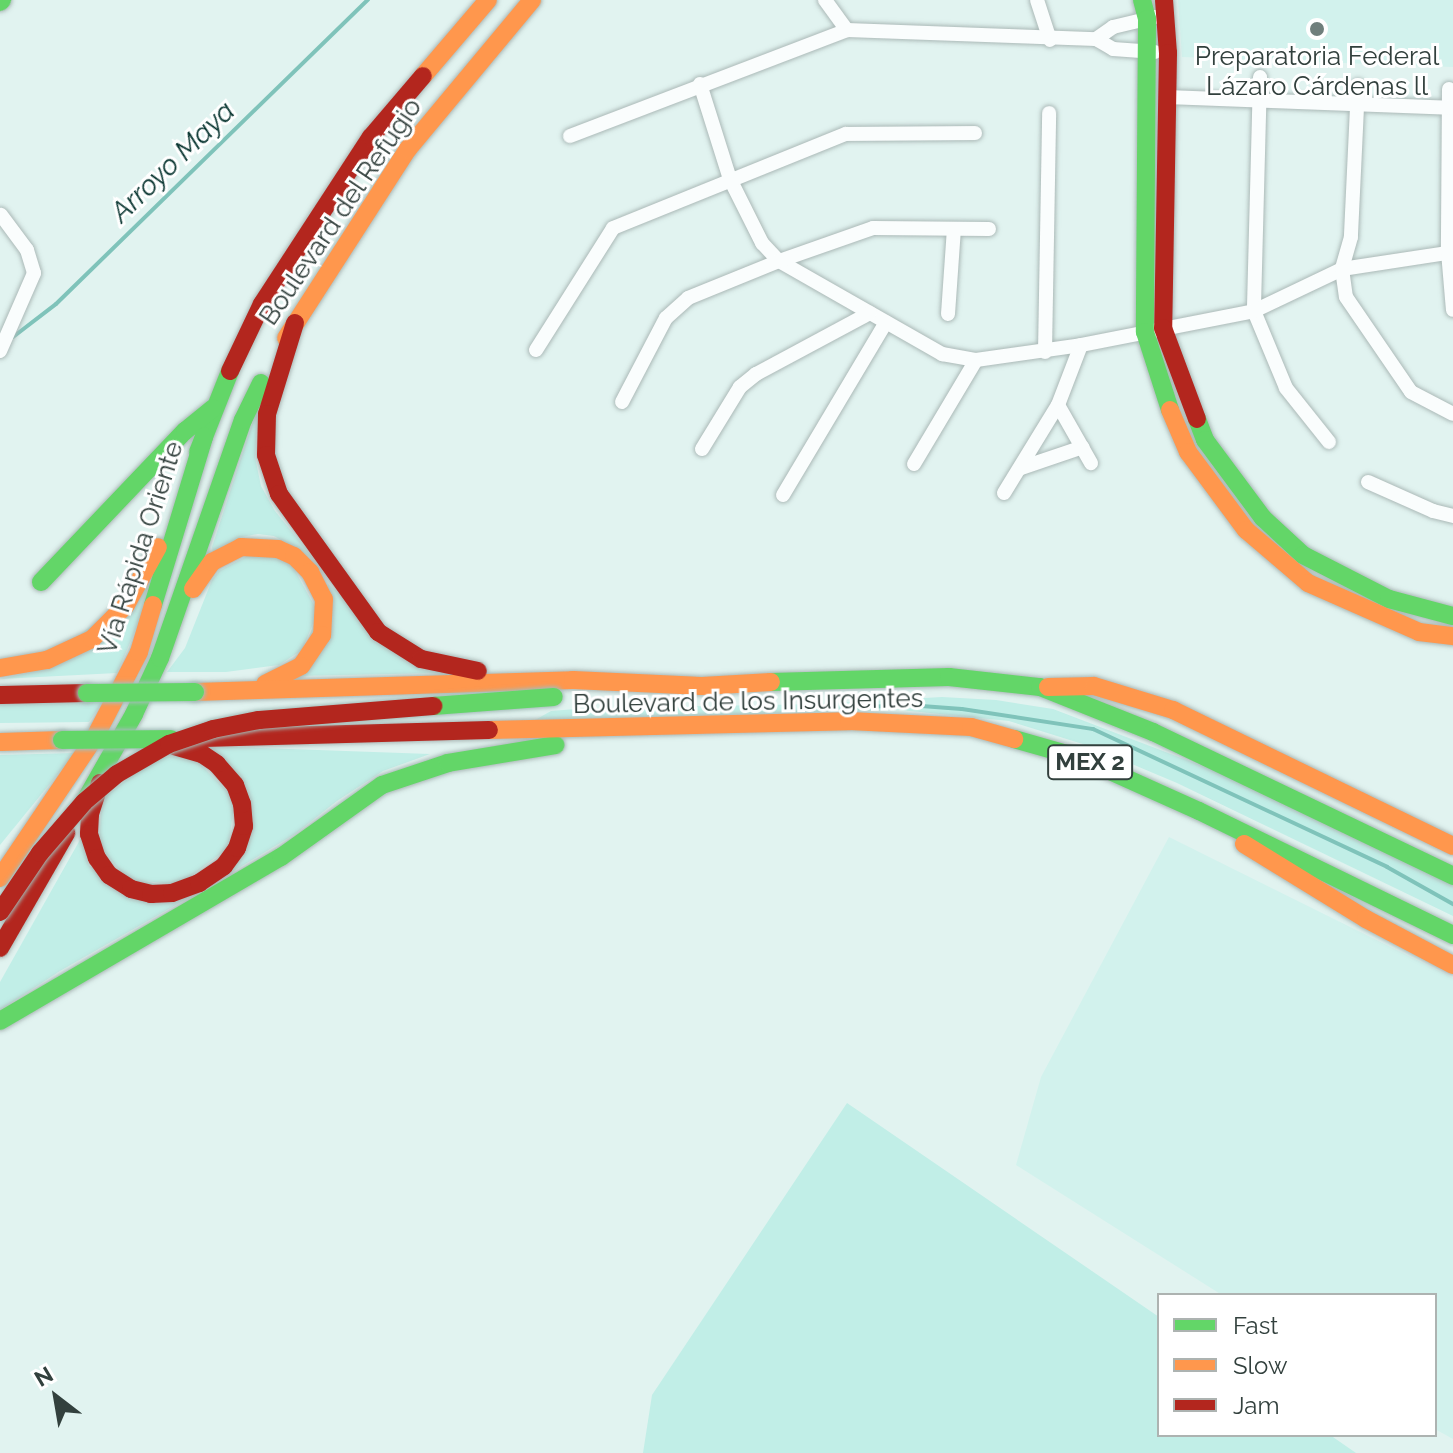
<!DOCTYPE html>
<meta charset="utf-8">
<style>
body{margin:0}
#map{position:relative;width:1453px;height:1453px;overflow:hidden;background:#e1f3f0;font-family:Raleway,sans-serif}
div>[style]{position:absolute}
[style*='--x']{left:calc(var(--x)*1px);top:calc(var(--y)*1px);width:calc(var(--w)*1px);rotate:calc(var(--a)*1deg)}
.built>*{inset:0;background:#d2f2ed}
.green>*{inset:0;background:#c1eee7}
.stream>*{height:4px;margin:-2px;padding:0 2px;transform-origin:2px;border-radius:2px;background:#7fc3ba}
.roads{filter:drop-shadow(0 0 2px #abb9b7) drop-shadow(0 0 2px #abb9b7)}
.street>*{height:14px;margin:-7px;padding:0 7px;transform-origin:7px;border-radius:7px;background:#fafdfd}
.fast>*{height:18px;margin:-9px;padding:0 9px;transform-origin:9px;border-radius:9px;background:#63d668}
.slow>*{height:18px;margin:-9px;padding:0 9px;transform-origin:9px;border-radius:9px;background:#ff974d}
.jam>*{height:18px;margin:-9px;padding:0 9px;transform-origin:9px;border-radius:9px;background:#b3261e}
.bridges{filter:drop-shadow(0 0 2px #a4bcb8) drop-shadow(0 0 2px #a4bcb8)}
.fast-bridge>*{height:18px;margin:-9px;padding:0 9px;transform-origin:9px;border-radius:9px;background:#63d668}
.jam-bridge>*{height:18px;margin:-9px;padding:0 9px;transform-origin:9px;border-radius:9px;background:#b3261e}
.dots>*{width:22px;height:22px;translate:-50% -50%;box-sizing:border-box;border:4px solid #fff;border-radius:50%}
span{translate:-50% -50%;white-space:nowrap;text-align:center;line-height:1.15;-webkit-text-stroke:6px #fff;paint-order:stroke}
.shield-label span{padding:2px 6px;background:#fff;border:2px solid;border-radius:6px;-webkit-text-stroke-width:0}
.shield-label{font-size:24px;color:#32403d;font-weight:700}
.poi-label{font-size:26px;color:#32403d}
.street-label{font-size:26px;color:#32403d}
.water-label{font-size:28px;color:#07342f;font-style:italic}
.legend{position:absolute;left:1157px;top:1293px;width:280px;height:144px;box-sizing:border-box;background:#fff;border:2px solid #adb3b1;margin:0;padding:10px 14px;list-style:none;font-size:24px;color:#32403d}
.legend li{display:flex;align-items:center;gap:16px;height:40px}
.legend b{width:40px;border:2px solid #adb3b1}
.north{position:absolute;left:16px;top:1357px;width:80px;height:80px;-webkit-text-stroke:6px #fff;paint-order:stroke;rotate:329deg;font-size:22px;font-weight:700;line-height:32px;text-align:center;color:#32403d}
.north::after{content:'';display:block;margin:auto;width:28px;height:36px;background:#32403d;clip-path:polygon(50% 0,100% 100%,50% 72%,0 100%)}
</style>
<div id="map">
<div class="built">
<i style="clip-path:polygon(1178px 0,1453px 0,1453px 67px,1182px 57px)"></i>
<i style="clip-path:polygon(1169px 837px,1453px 978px,1453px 1439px,1435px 1429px,1435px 1295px,1222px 1295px,1016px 1165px,1041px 1077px)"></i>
</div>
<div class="green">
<i style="clip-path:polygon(258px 406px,255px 457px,261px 486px,275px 511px,314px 559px,274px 536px,258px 534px,241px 537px,213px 553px,212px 547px)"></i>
<i style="clip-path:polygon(251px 554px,289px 560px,318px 612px,302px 650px,279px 665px,226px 672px,167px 672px,185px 648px,212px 580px,219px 571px)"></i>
<i style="clip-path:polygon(160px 573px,117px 673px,0 679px,31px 672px)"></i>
<i style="clip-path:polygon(328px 584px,440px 673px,295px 676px)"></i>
<i style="clip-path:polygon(942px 697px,996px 700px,1053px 709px,1239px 780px,1453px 884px,1453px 916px,1177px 783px,1089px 746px,1009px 721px,900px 710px,535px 720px,551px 711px,588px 708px,818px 704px)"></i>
<i style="clip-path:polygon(104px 700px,89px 722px,0 723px,0 704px)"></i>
<i style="clip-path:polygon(205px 746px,430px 754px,383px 771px,337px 801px,295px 834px,217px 881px,250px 836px)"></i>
<i style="clip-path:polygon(75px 753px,0 845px,0 755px)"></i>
<i style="clip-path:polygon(191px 755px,235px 799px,228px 848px,179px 885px,127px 879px,99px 845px,102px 799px,155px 758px)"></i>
<i style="clip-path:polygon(81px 838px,89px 866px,195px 894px,60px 971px,0 1010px,0 982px)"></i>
<i style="clip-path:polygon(847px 1103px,1159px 1317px,1159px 1435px,1330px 1435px,1356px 1453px,643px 1453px,652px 1395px)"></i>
</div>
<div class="stream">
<i style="--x:13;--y:337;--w:54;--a:-37.5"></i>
<i style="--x:56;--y:304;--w:436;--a:-44.3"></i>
<i style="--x:846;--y:708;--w:62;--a:-2.8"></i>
<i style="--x:908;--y:705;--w:54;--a:4.2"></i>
<i style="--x:962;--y:709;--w:133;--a:8.7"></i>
<i style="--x:1093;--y:729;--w:325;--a:25.1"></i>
<i style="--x:1387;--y:867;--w:76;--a:29.3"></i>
</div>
<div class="roads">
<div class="street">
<i style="--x:825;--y:0;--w:37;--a:54"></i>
<i style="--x:1037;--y:0;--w:42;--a:72"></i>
<i style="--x:1096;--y:39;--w:21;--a:-35"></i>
<i style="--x:1113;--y:27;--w:43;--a:-13.4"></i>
<i style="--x:1260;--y:77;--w:234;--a:91.5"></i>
<i style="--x:1254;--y:311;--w:83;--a:67.4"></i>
<i style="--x:1286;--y:388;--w:69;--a:51.5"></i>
<i style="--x:700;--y:84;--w:100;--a:72.5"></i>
<i style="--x:730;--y:179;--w:72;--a:63.4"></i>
<i style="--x:762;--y:243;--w:25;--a:47"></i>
<i style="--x:779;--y:261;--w:188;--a:29.7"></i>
<i style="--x:942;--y:354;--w:35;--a:10"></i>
<i style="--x:976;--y:360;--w:106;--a:-8.1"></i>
<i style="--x:1081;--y:345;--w:176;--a:-11.1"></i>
<i style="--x:1254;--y:311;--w:98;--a:-25.5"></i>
<i style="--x:1342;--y:269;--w:112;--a:-8.7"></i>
<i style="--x:1358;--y:86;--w:151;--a:92.7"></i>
<i style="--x:1351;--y:237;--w:33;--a:106"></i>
<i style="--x:1342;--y:269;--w:28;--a:82"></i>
<i style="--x:1346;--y:297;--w:115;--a:55.6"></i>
<i style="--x:1411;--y:392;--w:47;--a:27.6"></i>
<i style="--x:1449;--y:89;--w:163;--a:90.4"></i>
<i style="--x:1448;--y:252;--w:58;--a:85.1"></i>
<i style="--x:1167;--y:97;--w:282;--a:2.2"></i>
<i style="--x:570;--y:136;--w:297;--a:-20.9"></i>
<i style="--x:847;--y:30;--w:249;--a:2.1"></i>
<i style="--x:1096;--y:39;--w:20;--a:30"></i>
<i style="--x:1113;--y:49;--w:42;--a:4.1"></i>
<i style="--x:948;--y:314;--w:85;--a:-86"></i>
<i style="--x:536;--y:350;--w:144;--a:-57.7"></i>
<i style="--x:613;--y:228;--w:251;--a:-22"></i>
<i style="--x:846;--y:134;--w:129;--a:-0.4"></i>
<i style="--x:0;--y:351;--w:85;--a:-66.4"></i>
<i style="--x:34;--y:273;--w:24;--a:-107"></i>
<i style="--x:27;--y:250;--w:44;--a:-126.6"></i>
<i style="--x:1045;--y:352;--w:239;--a:-89"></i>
<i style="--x:622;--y:402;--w:95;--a:-62.4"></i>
<i style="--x:666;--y:318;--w:30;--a:-42"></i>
<i style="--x:688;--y:298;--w:98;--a:-22.1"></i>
<i style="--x:779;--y:261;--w:100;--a:-19.3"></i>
<i style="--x:873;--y:228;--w:116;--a:0.5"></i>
<i style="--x:1058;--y:405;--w:67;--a:60.4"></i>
<i style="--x:702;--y:449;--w:73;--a:-58.5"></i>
<i style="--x:740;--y:387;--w:21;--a:-39"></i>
<i style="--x:756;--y:374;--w:129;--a:-28.2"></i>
<i style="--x:914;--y:464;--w:121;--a:-59.2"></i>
<i style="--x:1021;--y:468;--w:65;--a:-18.7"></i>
<i style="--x:1368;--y:482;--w:71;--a:24"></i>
<i style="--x:1433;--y:511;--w:21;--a:14"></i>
<i style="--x:1004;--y:493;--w:103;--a:-58.5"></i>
<i style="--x:1058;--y:405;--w:64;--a:-69"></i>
<i style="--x:783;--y:495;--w:201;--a:-59.2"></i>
</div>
<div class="fast">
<i style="--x:1142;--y:0;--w:20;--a:75"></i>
<i style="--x:1147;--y:19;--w:313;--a:90.4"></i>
<i style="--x:1145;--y:332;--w:82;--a:72.2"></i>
<i style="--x:0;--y:2;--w:3;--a:-45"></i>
<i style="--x:1197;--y:419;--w:22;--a:69"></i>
<i style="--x:1205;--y:440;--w:97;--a:53.4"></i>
<i style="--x:1263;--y:518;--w:54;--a:42.8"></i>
<i style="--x:1303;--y:555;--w:97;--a:27.1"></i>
<i style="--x:1389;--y:599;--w:66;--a:14.9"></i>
<i style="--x:198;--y:452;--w:87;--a:-68.4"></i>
<i style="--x:41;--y:582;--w:209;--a:-46.4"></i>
<i style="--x:185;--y:431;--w:36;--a:-39"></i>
<i style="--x:153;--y:605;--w:176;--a:-73.1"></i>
<i style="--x:771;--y:682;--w:178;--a:-1.6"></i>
<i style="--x:949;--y:677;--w:92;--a:6.3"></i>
<i style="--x:1040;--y:687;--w:122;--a:21.7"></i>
<i style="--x:1153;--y:732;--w:333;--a:25.6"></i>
<i style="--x:1014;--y:739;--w:70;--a:15.8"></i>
<i style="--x:1081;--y:758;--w:129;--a:24.2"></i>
<i style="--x:1199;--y:811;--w:283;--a:26"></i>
<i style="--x:86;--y:799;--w:98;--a:-60.5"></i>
<i style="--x:134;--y:714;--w:62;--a:-65.1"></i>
<i style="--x:160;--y:658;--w:252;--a:-70.8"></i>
<i style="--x:243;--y:420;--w:41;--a:-64.1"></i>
<i style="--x:0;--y:1021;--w:325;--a:-30.3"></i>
<i style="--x:281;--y:857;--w:124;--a:-35.5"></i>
<i style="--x:382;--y:785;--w:70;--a:-18.4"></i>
<i style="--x:448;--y:763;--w:109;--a:-9.5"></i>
</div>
<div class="slow">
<i style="--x:423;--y:76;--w:100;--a:-49.5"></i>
<i style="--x:286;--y:338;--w:225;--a:-57.2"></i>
<i style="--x:408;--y:149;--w:194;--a:-50.2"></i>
<i style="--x:1170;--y:410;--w:46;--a:66.8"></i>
<i style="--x:1188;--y:452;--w:97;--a:53.4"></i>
<i style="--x:1246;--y:530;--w:82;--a:40.5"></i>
<i style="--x:1308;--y:583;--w:121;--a:23.8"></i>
<i style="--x:1419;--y:632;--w:34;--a:7"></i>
<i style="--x:193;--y:589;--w:33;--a:-55"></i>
<i style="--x:212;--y:562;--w:33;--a:-27"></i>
<i style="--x:241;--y:547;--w:37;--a:3"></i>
<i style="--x:278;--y:549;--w:17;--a:24"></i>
<i style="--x:294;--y:556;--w:23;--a:45"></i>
<i style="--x:310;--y:572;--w:30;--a:63"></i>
<i style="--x:324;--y:599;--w:36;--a:93"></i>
<i style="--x:322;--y:635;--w:37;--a:124"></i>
<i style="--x:301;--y:666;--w:40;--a:153.4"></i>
<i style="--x:0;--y:668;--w:48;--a:-9.7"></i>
<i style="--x:47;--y:660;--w:50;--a:-25"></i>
<i style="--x:92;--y:639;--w:48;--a:-45"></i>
<i style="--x:126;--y:605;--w:66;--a:-61.1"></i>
<i style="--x:1048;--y:687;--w:46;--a:-1.2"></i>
<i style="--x:1094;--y:686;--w:83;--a:16.9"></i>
<i style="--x:1173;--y:710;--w:311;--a:25.9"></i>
<i style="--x:195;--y:692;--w:378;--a:-1.8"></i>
<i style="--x:573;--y:680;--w:129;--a:2.7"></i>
<i style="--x:702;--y:686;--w:69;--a:-3.3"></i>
<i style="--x:489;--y:730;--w:360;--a:-1.4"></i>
<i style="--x:849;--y:721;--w:122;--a:2.8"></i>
<i style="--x:971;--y:727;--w:45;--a:15.6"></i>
<i style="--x:0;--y:742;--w:62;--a:-1.8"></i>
<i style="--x:1244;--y:844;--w:143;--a:31.6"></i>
<i style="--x:1366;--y:919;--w:98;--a:27.9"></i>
<i style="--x:0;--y:878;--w:170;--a:-56"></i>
<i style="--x:95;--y:737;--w:96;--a:-62.6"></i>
<i style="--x:139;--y:652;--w:49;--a:-73.4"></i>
</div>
<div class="jam">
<i style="--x:1164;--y:0;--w:53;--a:85.7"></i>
<i style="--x:1168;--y:53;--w:275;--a:91"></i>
<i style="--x:1163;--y:328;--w:97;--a:69.5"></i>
<i style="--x:295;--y:323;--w:95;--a:107.1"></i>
<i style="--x:267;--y:414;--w:41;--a:91.4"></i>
<i style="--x:266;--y:455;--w:41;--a:71.6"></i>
<i style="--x:279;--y:494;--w:170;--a:54.3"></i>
<i style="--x:378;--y:632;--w:51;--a:32.1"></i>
<i style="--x:421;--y:659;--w:58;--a:11.9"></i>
<i style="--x:230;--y:371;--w:74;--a:-64.5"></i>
<i style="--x:262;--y:304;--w:199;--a:-56.9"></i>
<i style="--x:371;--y:137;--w:80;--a:-49.6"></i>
<i style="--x:0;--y:695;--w:87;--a:-1.3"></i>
<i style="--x:203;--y:738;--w:286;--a:-1.6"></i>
<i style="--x:100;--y:783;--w:33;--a:108"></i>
<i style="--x:90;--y:814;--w:20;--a:93"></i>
<i style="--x:89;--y:834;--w:25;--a:72"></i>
<i style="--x:97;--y:858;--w:21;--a:55"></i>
<i style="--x:109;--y:875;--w:26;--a:32"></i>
<i style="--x:131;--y:889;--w:21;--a:14"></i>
<i style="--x:151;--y:894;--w:21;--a:-3"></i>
<i style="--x:172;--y:893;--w:29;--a:-20"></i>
<i style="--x:199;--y:883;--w:30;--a:-34"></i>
<i style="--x:224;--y:866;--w:22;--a:-54"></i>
<i style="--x:237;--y:848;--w:23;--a:-72"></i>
<i style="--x:244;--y:826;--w:22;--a:-95"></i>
<i style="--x:242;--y:804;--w:20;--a:-110"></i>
<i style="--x:235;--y:785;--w:28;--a:-131"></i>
<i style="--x:217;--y:764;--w:18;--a:-146"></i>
<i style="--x:202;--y:754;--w:29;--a:-164"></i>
<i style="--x:0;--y:948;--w:133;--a:-60.1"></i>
</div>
</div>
<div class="bridges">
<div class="fast-bridge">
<i style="--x:87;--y:693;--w:108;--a:-0.5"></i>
<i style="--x:433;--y:706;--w:121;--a:-4.3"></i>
<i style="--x:62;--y:740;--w:109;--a:-0.5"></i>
</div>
<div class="jam-bridge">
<i style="--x:0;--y:912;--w:71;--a:-55.9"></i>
<i style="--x:40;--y:853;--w:67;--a:-49.2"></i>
<i style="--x:84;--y:802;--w:43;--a:-40.3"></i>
<i style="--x:117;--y:774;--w:60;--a:-30"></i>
<i style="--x:169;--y:744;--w:46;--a:-18.8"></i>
<i style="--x:213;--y:729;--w:47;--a:-11.1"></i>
<i style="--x:259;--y:720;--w:175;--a:-4.6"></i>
</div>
</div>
<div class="dots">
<i style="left:1317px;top:29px;background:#6f7f7c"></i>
</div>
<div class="shield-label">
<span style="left:1090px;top:762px">MEX 2</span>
</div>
<div class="poi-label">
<span style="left:1317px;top:72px">Preparatoria Federal<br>Lázaro Cárdenas ll</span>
</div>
<div class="street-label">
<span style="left:341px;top:212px;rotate:-56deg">Boulevard del Refugio</span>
<span style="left:141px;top:548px;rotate:-72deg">Vía Rápida Oriente</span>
<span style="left:748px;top:702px;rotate:-1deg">Boulevard de los Insurgentes</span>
</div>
<div class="water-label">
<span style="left:173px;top:162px;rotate:-44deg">Arroyo Maya</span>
</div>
<ul class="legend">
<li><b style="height:10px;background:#63d668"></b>Fast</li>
<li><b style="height:10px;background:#ff974d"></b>Slow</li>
<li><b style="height:10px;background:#b3261e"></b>Jam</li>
</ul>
<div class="north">N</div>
</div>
